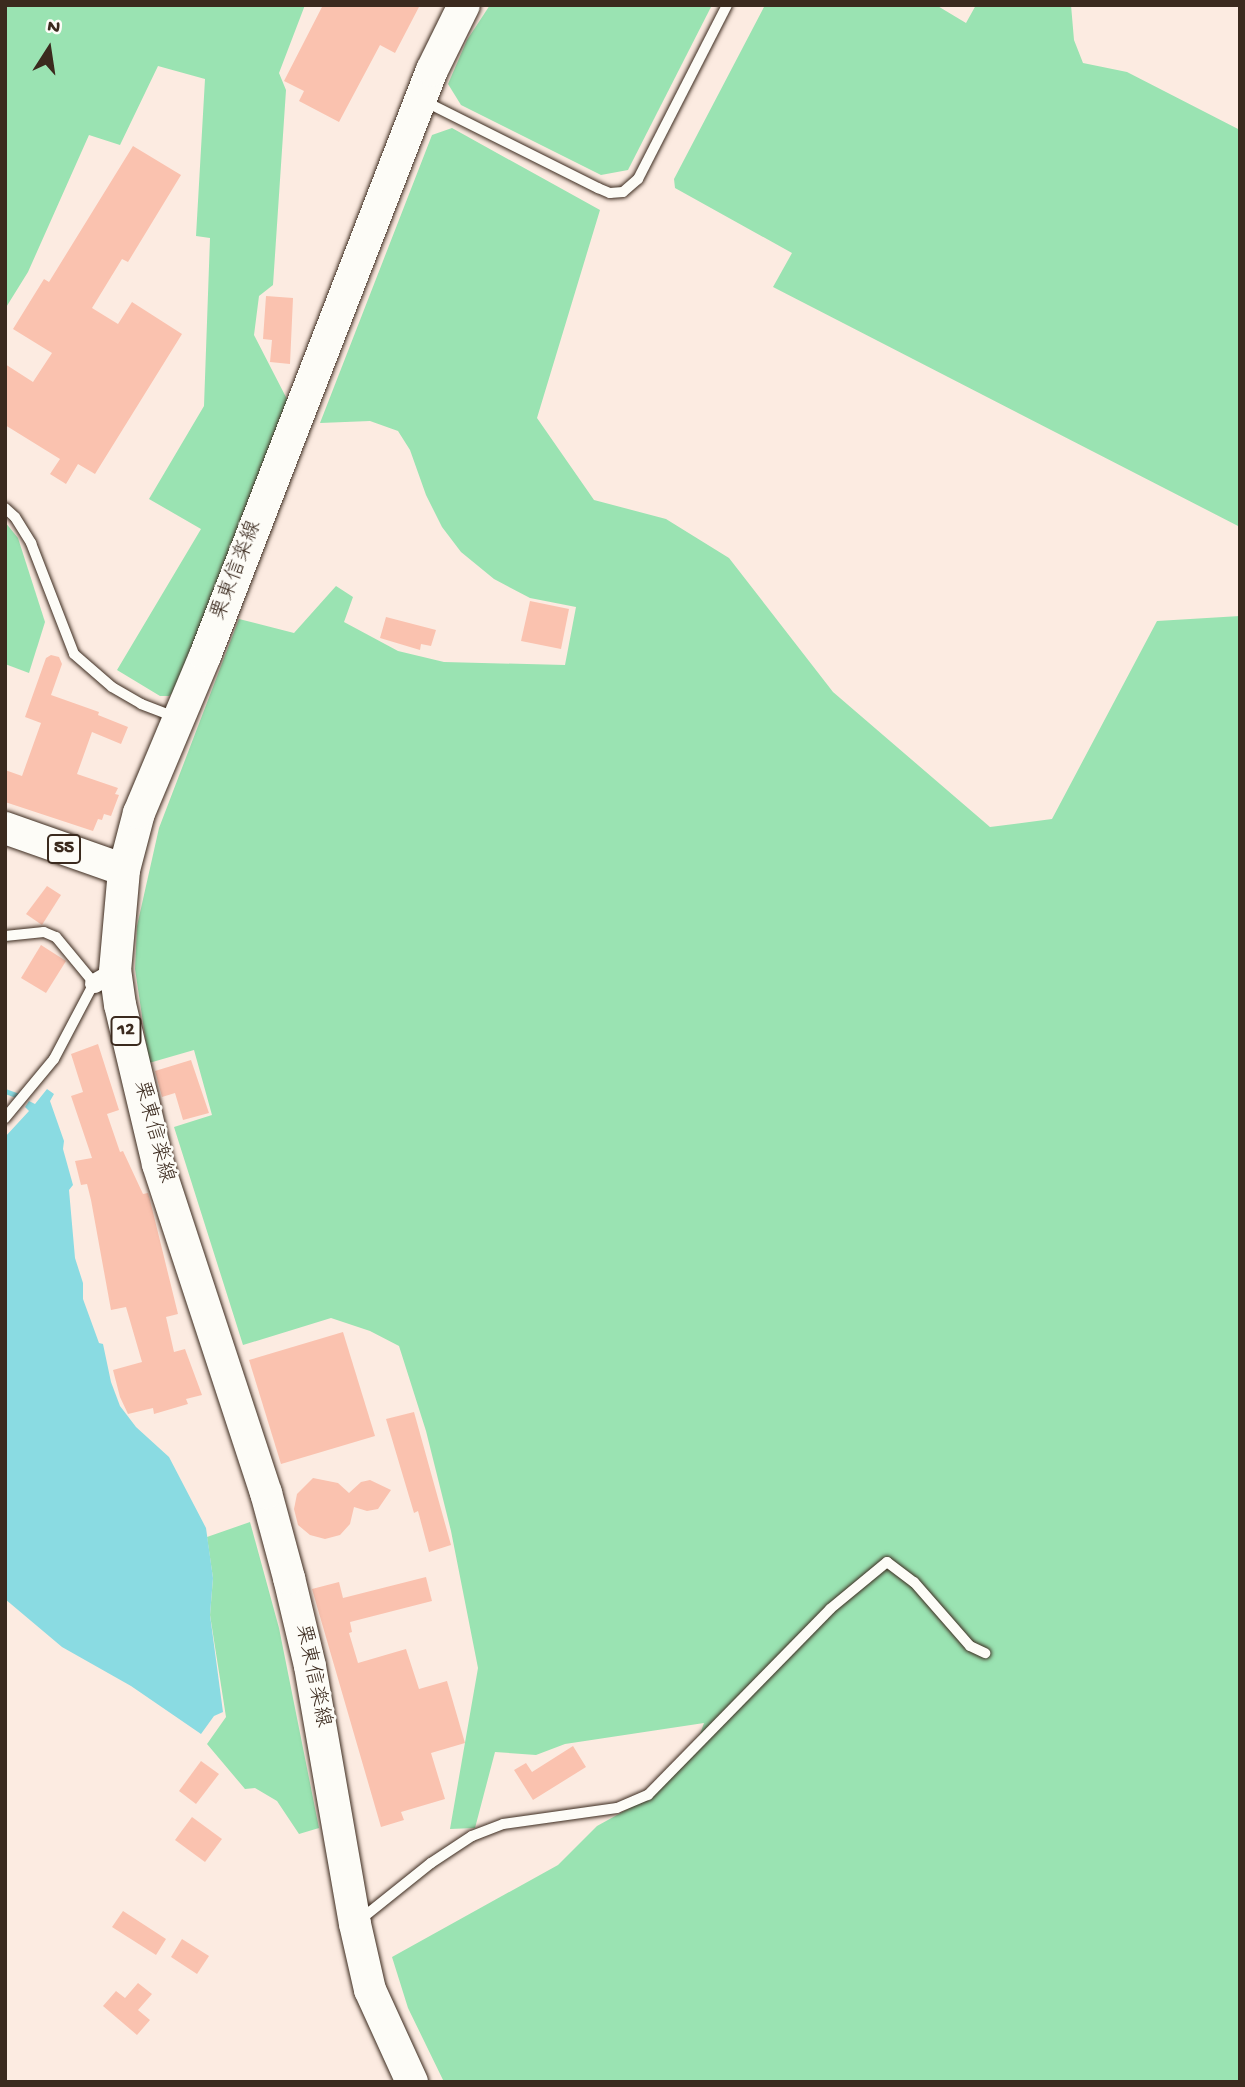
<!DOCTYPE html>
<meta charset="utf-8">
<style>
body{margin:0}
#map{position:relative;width:1245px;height:2087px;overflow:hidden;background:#fcebe1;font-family:"Gochi Hand","Klee One",sans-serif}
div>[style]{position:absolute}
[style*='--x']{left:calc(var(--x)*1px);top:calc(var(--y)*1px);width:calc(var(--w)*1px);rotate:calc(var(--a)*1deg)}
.green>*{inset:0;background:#9ae3b2}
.water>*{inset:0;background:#8adbe2}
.stream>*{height:5px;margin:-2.5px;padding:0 2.5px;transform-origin:2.5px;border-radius:2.5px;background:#8adbe2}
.building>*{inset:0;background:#fac2af}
.roads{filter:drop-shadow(0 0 2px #3b2a1e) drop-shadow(0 0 2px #3b2a1e)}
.service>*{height:10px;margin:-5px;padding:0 5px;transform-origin:5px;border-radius:5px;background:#fdfcf7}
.minor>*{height:19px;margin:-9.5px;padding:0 9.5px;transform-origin:9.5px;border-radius:9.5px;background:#fdfcf7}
.primary>*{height:32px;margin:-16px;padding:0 16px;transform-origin:16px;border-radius:16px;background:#fdfcf7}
span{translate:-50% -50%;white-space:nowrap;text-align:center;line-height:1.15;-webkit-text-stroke:5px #fdfcf7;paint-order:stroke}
.shield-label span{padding:2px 5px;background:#fdfcf7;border:2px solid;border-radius:5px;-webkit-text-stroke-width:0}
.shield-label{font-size:19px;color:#3b2a1e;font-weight:700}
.street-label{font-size:21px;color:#3b2a1e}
.frame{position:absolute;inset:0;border:7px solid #3b2a1e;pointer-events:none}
.north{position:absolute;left:14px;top:14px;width:70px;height:70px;-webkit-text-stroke:5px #fdfcf7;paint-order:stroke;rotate:12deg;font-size:19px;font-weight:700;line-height:28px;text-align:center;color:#3b2a1e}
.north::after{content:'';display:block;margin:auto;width:24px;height:32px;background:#3b2a1e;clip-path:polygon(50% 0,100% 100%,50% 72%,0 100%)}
</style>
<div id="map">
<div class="green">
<i style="clip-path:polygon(5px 5px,305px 5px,279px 73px,286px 90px,273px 285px,259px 296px,254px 335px,289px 403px,179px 687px,169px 696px,160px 696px,117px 670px,201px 529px,149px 499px,204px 406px,210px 238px,196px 236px,205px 79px,158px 66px,120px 145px,89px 135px,28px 272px,5px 309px)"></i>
<i style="clip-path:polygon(490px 5px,712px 5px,628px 170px,601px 175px,461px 105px,448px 84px,467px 40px)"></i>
<i style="clip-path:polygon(765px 5px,936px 5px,966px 23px,976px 5px,1071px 5px,1074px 40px,1083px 63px,1127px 72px,1240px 130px,1240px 527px,773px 287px,792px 253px,675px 188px,674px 179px)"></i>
<i style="clip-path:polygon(452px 128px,600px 210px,537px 418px,594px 500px,666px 519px,729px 558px,833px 692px,990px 827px,1052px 819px,1157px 621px,1240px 616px,1240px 2082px,444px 2082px,408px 2008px,392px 1957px,558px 1865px,597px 1826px,637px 1804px,693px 1754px,704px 1723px,565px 1744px,536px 1755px,495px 1752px,475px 1828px,450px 1829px,478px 1668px,451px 1531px,426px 1431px,399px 1346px,370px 1331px,331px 1318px,243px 1345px,174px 1127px,212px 1115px,194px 1050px,149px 1063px,135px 969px,137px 926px,159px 828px,239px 619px,294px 633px,336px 586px,353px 597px,344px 622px,398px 651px,444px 662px,565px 665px,576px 607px,530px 598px,494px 579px,461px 552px,442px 527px,426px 495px,410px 450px,398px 431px,370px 421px,320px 423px,432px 135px)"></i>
<i style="clip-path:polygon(5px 522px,18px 538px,45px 622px,29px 673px,5px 664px)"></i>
<i style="clip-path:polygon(250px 1522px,279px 1628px,319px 1828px,299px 1834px,277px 1801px,255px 1788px,245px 1789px,207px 1744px,226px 1717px,210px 1615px,213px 1578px,207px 1537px)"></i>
</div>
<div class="water">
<i style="clip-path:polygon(47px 1089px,54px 1094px,50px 1101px,64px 1141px,63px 1149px,73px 1185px,69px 1190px,75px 1258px,83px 1283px,83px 1299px,99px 1343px,103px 1344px,111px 1382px,120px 1406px,136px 1427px,169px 1457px,206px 1528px,213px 1578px,210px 1615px,223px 1712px,214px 1716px,201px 1734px,131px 1686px,62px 1647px,5px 1599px,5px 1137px,29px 1111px,25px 1107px,29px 1101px,35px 1104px)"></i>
</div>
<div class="stream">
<i style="--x:5;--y:1091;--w:12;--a:20"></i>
</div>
<div class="building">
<i style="clip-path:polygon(323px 5px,420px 5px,395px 53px,380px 45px,339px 122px,299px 101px,304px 91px,284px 81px)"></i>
<i style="clip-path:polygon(133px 146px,181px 175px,128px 262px,122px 259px,92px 308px,118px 324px,132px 302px,182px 334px,95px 474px,78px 464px,66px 484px,50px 474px,60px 459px,5px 425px,5px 364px,33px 382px,52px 353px,13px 329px,44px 279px,49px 282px)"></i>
<i style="clip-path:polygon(266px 296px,293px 298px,290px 364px,270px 362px,272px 340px,263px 339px)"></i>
<i style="clip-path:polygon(530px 601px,569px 609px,561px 649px,521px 641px)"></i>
<i style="clip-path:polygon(386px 617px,436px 630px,431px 646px,421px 644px,420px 650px,380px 638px)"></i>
<i style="clip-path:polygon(51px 655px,59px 657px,62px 664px,51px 695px,99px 712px,98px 715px,128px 727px,121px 744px,92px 732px,77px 774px,118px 788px,115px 794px,119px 795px,111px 816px,104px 814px,102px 820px,98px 819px,93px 831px,5px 802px,5px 770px,22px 776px,41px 723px,25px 717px,46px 658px)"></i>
<i style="clip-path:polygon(47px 886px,61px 895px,42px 925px,26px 914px)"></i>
<i style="clip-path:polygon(41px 945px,66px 961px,46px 993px,21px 978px)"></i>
<i style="clip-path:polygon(98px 1044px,119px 1110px,107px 1114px,120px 1152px,123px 1151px,143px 1194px,148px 1193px,150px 1200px,178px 1314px,166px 1317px,174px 1352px,185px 1349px,202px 1395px,186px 1399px,188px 1404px,154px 1414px,153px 1408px,128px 1414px,120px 1397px,113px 1370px,142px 1362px,126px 1307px,111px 1310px,91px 1200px,87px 1184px,81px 1185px,75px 1161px,92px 1158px,71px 1096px,83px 1092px,71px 1054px)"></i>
<i style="clip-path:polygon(191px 1060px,209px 1113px,183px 1120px,175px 1093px,162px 1097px,155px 1071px)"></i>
<i style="clip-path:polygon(343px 1332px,375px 1436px,281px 1464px,249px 1360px)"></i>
<i style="clip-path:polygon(414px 1412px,451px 1545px,429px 1552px,418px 1511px,414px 1513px,386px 1419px)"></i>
<i style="clip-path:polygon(313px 1478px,338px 1483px,349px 1493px,361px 1482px,370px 1480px,391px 1490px,378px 1509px,367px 1511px,354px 1507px,350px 1524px,340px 1535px,325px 1539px,310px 1535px,298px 1525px,294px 1509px,297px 1494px)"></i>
<i style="clip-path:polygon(426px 1577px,432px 1601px,350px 1622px,352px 1632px,349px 1633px,358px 1663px,406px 1649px,419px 1689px,447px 1681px,465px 1743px,431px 1753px,445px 1799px,401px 1812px,404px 1820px,381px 1827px,312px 1589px,339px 1582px,343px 1598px)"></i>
<i style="clip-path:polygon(573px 1746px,586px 1767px,533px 1800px,514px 1770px,526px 1763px,532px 1772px)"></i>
<i style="clip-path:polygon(201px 1761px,219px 1774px,196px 1804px,179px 1791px)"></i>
<i style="clip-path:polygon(192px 1817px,222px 1839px,205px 1862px,175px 1840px)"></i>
<i style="clip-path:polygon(123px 1911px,166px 1939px,156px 1955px,112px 1927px)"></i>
<i style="clip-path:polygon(182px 1939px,209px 1956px,197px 1974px,171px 1957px)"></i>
<i style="clip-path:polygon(138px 1983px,152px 1994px,138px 2010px,150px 2020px,137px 2035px,103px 2006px,116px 1991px,125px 1998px)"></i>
</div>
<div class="roads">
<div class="service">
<i style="--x:424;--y:101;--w:195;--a:26.6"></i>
<i style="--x:598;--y:188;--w:13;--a:23"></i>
<i style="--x:610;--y:193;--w:13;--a:-4"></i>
<i style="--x:623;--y:192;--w:20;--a:-41"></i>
<i style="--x:638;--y:179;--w:195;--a:-62.9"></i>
<i style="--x:5;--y:508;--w:13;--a:42"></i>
<i style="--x:15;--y:517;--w:31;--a:58"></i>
<i style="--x:31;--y:543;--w:119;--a:68.8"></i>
<i style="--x:74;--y:654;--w:50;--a:41"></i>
<i style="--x:112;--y:687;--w:34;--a:30"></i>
<i style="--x:141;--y:704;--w:36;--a:21"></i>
<i style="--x:5;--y:936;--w:39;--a:-6"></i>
<i style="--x:44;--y:932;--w:13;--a:23"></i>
<i style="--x:56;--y:937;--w:60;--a:50.4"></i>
<i style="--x:94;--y:983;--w:86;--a:117.8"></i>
<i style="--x:54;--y:1059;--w:77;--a:129.7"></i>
<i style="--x:361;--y:1919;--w:90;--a:-38.7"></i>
<i style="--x:431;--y:1863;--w:49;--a:-33.4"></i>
<i style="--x:472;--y:1836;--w:33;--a:-21"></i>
<i style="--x:503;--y:1824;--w:115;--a:-8"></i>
<i style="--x:617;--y:1808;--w:34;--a:-23"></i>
<i style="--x:648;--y:1795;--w:260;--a:-45.6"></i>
<i style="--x:830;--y:1609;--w:74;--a:-39.5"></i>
<i style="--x:887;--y:1562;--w:34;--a:37"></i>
<i style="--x:914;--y:1582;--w:85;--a:48.8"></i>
<i style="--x:970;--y:1646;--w:17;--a:25"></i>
</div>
<div class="minor">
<i style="--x:94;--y:983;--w:24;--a:-30"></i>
</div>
<div class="primary">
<i style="--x:5;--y:828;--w:126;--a:19.4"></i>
<i style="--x:412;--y:2082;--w:101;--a:-114.5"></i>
<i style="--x:370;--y:1990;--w:68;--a:-102.8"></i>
<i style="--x:355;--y:1924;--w:262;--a:-99.9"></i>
<i style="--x:310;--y:1666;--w:90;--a:-103.4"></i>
<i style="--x:289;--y:1578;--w:88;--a:-105.1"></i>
<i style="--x:266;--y:1493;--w:346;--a:-108.2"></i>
<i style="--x:158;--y:1164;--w:163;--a:-103.4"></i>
<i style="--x:120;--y:1005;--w:34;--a:-98"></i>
<i style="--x:115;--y:971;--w:101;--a:-84.9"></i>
<i style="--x:124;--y:870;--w:59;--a:-75.3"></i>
<i style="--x:139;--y:813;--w:170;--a:-67.2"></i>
<i style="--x:205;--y:656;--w:628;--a:-68.83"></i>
<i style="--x:432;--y:70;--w:72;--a:-63.8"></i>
</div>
</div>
<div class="shield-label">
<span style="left:64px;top:849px">55</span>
<span style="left:126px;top:1031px">12</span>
</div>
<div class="street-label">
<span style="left:238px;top:571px;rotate:-69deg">栗東信楽線</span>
<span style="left:152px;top:1132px;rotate:75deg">栗東信楽線</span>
<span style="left:311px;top:1676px;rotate:78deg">栗東信楽線</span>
</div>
<div class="frame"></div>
<div class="north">N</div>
</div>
